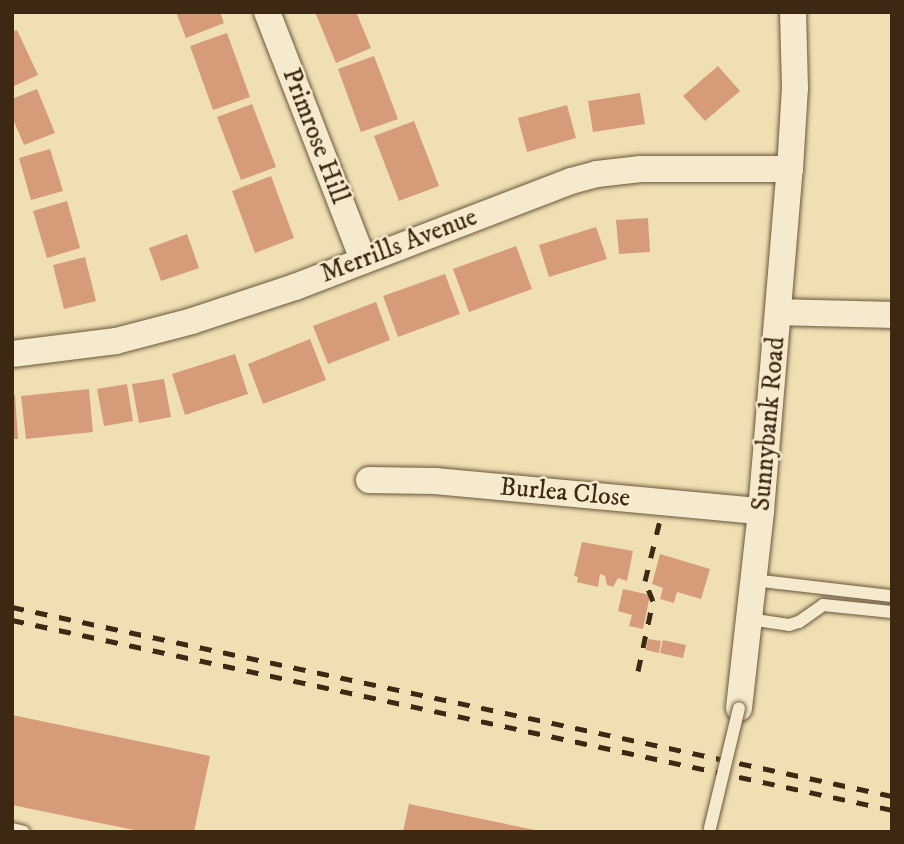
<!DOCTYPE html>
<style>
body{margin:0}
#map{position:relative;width:904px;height:844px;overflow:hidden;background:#efdfb2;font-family:"IM FELL DW Pica",serif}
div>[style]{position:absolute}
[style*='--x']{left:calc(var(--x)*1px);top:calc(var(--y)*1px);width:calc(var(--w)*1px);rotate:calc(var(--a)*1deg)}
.building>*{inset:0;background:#d69c7a}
.roads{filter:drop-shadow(0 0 2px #6a563b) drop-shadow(0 0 2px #6a563b)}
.service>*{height:12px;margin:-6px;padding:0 6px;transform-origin:6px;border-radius:6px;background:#f5eacd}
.minor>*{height:26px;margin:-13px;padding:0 13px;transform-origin:13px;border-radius:13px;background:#f5eacd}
.rail>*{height:5px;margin-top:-2.5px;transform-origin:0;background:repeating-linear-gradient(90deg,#3d2813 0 12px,transparent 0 24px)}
.bridges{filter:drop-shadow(0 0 2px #6a563b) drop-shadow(0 0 2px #6a563b)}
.service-bridge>*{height:12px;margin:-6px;padding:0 6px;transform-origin:6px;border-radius:6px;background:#f5eacd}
span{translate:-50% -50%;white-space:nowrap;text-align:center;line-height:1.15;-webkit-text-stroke:5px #f5eacd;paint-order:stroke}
.street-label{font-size:26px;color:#3d2813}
.frame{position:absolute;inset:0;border:14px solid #3d2813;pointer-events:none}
</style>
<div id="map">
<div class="building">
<i style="clip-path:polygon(176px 12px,220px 12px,224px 23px,186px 38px)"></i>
<i style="clip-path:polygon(315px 12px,356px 12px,371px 48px,336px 63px)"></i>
<i style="clip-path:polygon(17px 30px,38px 75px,12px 87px,12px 32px)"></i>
<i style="clip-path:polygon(227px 33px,250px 97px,213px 110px,190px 46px)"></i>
<i style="clip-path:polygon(374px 56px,398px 119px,361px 132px,338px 69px)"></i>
<i style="clip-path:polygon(718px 66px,740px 91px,705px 121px,683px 96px)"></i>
<i style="clip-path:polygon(37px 89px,55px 133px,24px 145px,12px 117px,12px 99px)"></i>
<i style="clip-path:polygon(640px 93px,645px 124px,593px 132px,588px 101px)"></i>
<i style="clip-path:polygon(252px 104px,276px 167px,241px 180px,217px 117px)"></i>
<i style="clip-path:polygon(567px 105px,576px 138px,527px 152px,518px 118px)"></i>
<i style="clip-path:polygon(414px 121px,439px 186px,399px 201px,374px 136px)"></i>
<i style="clip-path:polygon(50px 149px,63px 191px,31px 200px,19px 158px)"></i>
<i style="clip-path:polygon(271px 176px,294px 238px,255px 253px,232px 191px)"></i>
<i style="clip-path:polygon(67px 201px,80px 248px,47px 258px,33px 211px)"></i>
<i style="clip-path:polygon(648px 218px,650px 252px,619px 254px,616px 220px)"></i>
<i style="clip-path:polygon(596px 227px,607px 259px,549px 277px,539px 245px)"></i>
<i style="clip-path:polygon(187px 234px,199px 268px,161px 281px,149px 248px)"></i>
<i style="clip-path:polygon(516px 246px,532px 289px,469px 312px,453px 269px)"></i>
<i style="clip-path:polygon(85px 257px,96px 301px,64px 309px,53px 265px)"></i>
<i style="clip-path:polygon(445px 274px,460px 314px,398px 337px,383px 296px)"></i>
<i style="clip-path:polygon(376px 302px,390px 340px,328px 364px,313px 326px)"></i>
<i style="clip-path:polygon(310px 339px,326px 380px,263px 404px,248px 364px)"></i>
<i style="clip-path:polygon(235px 354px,248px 394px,185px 415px,172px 374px)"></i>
<i style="clip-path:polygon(164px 379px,171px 417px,139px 423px,132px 384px)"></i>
<i style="clip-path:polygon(127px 384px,133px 421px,104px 426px,97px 389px)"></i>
<i style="clip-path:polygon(89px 389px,93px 432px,26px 439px,21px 396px)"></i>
<i style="clip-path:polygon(12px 395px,15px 395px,18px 439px,12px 439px)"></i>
<i style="clip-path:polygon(582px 542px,633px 551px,627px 581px,618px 578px,613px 587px,607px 585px,605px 576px,600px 574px,598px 587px,577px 582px,578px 577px,574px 576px)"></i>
<i style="clip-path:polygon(660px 554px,710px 569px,701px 599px,677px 592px,674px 603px,660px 599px,663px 588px,652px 584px)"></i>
<i style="clip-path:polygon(623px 589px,650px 595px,643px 629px,629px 626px,632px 615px,618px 611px)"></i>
<i style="clip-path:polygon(648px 639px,661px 641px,659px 653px,646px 650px)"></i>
<i style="clip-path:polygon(663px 640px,686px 645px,683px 658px,660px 653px)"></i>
<i style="clip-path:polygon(12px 715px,210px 756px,194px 832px,144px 832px,12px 805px)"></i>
<i style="clip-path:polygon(409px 804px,540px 831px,540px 832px,403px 832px)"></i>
</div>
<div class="roads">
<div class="service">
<i style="--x:753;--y:580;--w:140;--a:6.6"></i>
<i style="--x:749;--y:619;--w:40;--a:8.5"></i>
<i style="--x:789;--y:625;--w:10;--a:-17"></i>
<i style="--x:799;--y:622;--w:29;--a:-35"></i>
<i style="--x:823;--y:605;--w:69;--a:5.8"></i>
<i style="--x:12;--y:829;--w:12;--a:14"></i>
</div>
<div class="minor">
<i style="--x:267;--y:12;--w:265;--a:68.8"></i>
<i style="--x:778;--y:312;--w:114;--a:1.5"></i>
<i style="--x:12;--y:354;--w:105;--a:-7.1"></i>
<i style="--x:116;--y:341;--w:79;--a:-14.7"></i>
<i style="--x:192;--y:321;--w:108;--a:-18.3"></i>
<i style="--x:295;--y:287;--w:296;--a:-21"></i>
<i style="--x:571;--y:181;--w:27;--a:-15"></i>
<i style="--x:597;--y:174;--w:44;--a:-6.5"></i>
<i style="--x:641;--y:169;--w:149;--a:0"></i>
<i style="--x:369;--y:480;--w:66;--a:0.9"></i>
<i style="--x:435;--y:481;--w:327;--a:5.3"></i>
<i style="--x:739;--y:708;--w:198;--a:-83.6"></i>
<i style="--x:761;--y:511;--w:343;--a:-85.2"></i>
<i style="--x:790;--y:169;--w:81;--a:-86.5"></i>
<i style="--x:795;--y:88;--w:76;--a:-91.5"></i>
</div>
</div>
<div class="rail">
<i style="--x:12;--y:607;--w:900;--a:12.12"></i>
<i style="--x:12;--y:620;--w:900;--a:12.18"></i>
<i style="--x:638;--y:671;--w:72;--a:-77.9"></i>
<i style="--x:653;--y:601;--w:22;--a:-112"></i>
<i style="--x:645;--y:581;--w:63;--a:-76.2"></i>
</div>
<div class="bridges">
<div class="service-bridge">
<i style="--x:710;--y:828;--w:123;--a:-76.4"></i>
</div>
</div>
<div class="street-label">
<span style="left:315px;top:136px;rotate:69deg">Primrose Hill</span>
<span style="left:399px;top:246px;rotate:-21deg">Merrills Avenue</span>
<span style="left:769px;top:424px;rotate:-85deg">Sunnybank Road</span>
<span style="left:565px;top:493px;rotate:5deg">Burlea Close</span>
</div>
<div class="frame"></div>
</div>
